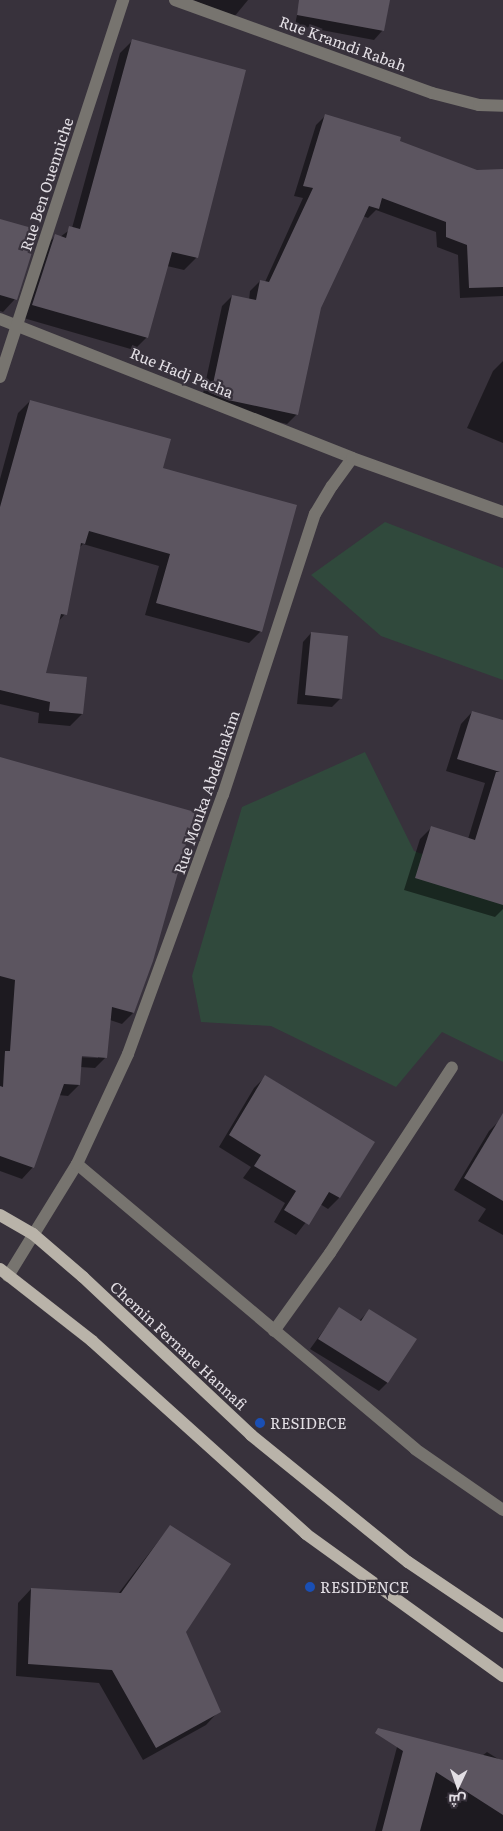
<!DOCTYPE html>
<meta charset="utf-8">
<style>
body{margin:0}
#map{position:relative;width:503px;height:1831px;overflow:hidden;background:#38323c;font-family:Literata,Cairo,serif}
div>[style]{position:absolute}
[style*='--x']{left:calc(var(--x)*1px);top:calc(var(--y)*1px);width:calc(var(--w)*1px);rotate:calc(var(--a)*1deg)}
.green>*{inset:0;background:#30493c}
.shadow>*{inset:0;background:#0007}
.building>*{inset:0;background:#5c5560}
.minor>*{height:12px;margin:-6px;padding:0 6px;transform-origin:6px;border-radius:6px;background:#77746f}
.major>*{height:12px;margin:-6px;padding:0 6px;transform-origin:6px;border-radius:6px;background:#b9b3a9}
.dots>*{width:14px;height:14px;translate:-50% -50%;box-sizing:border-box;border:2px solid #38323c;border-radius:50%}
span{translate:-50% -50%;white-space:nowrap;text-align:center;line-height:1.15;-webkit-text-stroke:4.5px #38323c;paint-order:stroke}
.street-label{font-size:15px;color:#e3dfe5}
.poi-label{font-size:15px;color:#e3dfe5}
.left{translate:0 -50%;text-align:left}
.north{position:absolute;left:433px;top:1761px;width:50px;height:50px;-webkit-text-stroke:4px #38323c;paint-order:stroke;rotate:183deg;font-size:14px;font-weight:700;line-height:20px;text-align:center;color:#e3dfe5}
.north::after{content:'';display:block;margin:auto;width:18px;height:22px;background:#e3dfe5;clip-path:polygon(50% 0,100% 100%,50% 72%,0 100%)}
</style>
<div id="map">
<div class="green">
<i style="clip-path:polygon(385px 522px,503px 568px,503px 680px,381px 636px,311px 575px)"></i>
<i style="clip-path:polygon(365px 752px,414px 851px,503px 884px,503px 1062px,442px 1032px,396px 1087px,271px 1026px,201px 1022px,192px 976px,242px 807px)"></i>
</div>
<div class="shadow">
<i style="clip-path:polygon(193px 0,248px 0,234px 17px)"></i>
<i style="clip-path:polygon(300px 0,388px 0,382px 31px,374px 40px,295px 25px)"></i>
<i style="clip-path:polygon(133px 40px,245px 71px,196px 258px,184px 270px,167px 266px,147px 337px,134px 350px,20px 317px,43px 249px,55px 236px,60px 237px,72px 228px,120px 53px)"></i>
<i style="clip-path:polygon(326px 115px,477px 171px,503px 172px,503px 296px,460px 298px,458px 255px,437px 247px,436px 232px,376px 210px,368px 218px,363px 216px,320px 308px,297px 414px,287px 424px,201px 403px,222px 306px,232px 296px,249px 300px,250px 291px,260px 281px,265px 282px,303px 198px,294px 196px,316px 125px)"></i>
<i style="clip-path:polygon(0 221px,15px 299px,3px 312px,0 311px)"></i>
<i style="clip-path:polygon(503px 361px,503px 443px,467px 428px,493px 371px)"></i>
<i style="clip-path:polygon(30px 401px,161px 469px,261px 631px,249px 643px,145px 615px,159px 566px,83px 544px,78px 549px,65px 614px,58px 622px,45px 674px,82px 714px,70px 726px,38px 723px,39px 713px,0 704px,0 479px,18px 413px)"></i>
<i style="clip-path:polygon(311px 633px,341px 698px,332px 707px,297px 704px,303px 642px)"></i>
<i style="clip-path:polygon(472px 712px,503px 721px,503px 909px,495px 917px,404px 890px,420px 839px,432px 827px,468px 839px,485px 783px,446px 771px,461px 724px)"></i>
<i style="clip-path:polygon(evenodd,0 759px,133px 1013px,122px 1024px,110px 1020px,106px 1057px,95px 1068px,80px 1067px,79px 1085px,68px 1096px,58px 1095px,33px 1167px,22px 1179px,0 1171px,0 759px,76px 1054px,98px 1056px,98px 1058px,76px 1057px,76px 1054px)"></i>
<i style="clip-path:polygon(266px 1076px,373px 1143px,339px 1198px,328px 1209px,320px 1204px,296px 1235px,274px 1222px,285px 1203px,243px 1178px,251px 1167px,219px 1147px,254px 1088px)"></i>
<i style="clip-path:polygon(501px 1119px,503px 1121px,503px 1235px,478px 1221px,486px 1209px,454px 1190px,489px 1131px)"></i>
<i style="clip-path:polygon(339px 1309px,359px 1321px,369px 1311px,387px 1383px,379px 1391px,310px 1349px)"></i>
<i style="clip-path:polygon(170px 1526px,184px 1632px,219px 1711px,206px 1725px,143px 1760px,99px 1683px,16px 1676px,18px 1603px,31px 1589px,118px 1594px)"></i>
<i style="clip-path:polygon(407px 1737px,482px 1756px,487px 1752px,503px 1762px,503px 1831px,375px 1831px,397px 1747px)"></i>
</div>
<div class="building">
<i style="clip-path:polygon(299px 0,390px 0,384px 31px,297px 15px)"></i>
<i style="clip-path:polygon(132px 39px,246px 70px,198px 258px,172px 252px,148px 338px,32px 305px,55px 234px,66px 238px,69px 226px,80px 229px)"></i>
<i style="clip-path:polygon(325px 114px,401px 137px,400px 141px,477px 170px,503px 169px,503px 287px,469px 288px,467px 245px,446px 237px,446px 222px,382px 198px,379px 209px,369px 206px,321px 308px,298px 415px,228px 400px,211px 393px,232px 295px,256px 300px,260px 280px,269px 282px,313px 188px,303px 186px)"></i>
<i style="clip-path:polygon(0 219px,39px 230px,17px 300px,0 295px)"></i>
<i style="clip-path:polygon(30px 400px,171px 439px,163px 468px,297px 505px,262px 632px,156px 603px,170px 554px,89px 531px,85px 544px,81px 543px,67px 615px,61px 614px,46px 673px,87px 677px,83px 714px,49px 711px,50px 702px,0 690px,0 507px)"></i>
<i style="clip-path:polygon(311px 632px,348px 636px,342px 699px,305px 695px)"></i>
<i style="clip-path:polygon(472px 711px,503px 720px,503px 905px,415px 878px,431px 826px,475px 840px,496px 772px,500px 772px,457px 759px)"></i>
<i style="clip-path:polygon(0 757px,195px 812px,153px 961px,134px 1013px,112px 1007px,107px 1058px,82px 1056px,80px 1085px,64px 1084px,34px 1168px,0 1156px,0 1086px,3px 1087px,5px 1051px,10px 1051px,15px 980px,0 976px)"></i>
<i style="clip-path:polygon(265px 1075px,375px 1142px,340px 1198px,329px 1192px,309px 1225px,284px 1210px,296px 1191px,254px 1166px,261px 1155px,229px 1135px)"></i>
<i style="clip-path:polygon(503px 1113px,503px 1201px,464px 1178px)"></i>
<i style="clip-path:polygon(339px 1307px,361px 1321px,369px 1309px,417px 1339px,388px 1383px,318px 1339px)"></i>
<i style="clip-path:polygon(170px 1525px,231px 1564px,186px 1632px,221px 1712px,156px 1748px,112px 1670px,28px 1664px,31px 1588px,121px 1593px)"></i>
<i style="clip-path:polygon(378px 1728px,503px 1760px,503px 1815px,436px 1772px,420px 1831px,382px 1831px,403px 1751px,375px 1733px)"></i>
</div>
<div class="minor">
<i style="--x:175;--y:0;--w:273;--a:19.9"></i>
<i style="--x:432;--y:93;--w:49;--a:14.3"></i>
<i style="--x:479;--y:105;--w:24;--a:2"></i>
<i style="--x:0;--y:319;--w:378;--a:21.5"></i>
<i style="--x:0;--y:377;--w:397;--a:-71.9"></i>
<i style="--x:77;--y:1164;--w:442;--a:40.1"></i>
<i style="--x:415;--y:1449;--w:107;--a:34.7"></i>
<i style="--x:8;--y:1276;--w:132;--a:-58.4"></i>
<i style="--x:77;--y:1164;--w:121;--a:-65.1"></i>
<i style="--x:128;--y:1054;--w:276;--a:-69.9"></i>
<i style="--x:223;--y:795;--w:296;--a:-71.9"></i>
<i style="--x:315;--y:514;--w:33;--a:-59"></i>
<i style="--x:332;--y:486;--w:34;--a:-54"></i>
<i style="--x:352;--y:458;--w:160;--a:19.7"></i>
<i style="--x:274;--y:1331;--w:96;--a:-54.3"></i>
<i style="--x:330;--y:1253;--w:222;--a:-56.7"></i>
</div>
<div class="major">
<i style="--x:0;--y:1215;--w:38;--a:30"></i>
<i style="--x:33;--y:1234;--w:66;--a:40.7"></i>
<i style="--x:83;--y:1277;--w:231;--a:43.2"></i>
<i style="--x:251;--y:1435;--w:202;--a:39"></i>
<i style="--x:408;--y:1562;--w:115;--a:34"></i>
<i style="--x:0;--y:1269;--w:117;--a:38"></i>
<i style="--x:92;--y:1341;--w:288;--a:42"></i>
<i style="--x:306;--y:1534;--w:243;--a:35.8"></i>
</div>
<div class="dots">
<i style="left:260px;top:1423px;background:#1a4fb4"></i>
<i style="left:310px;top:1587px;background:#1a4fb4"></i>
</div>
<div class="street-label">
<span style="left:343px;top:43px;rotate:20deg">Rue Kramdi Rabah</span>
<span style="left:46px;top:184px;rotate:-72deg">Rue Ben Ouenniche</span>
<span style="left:182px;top:372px;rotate:22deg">Rue Hadj Pacha</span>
<span style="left:206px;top:792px;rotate:-71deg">Rue Mouka Abdelhakim</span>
<span style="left:179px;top:1345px;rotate:43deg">Chemin Fernane Hannafi</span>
</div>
<div class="poi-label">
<span class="left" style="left:270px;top:1423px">RESIDECE</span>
<span class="left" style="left:320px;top:1587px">RESIDENCE</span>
</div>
<div class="north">ش</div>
</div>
